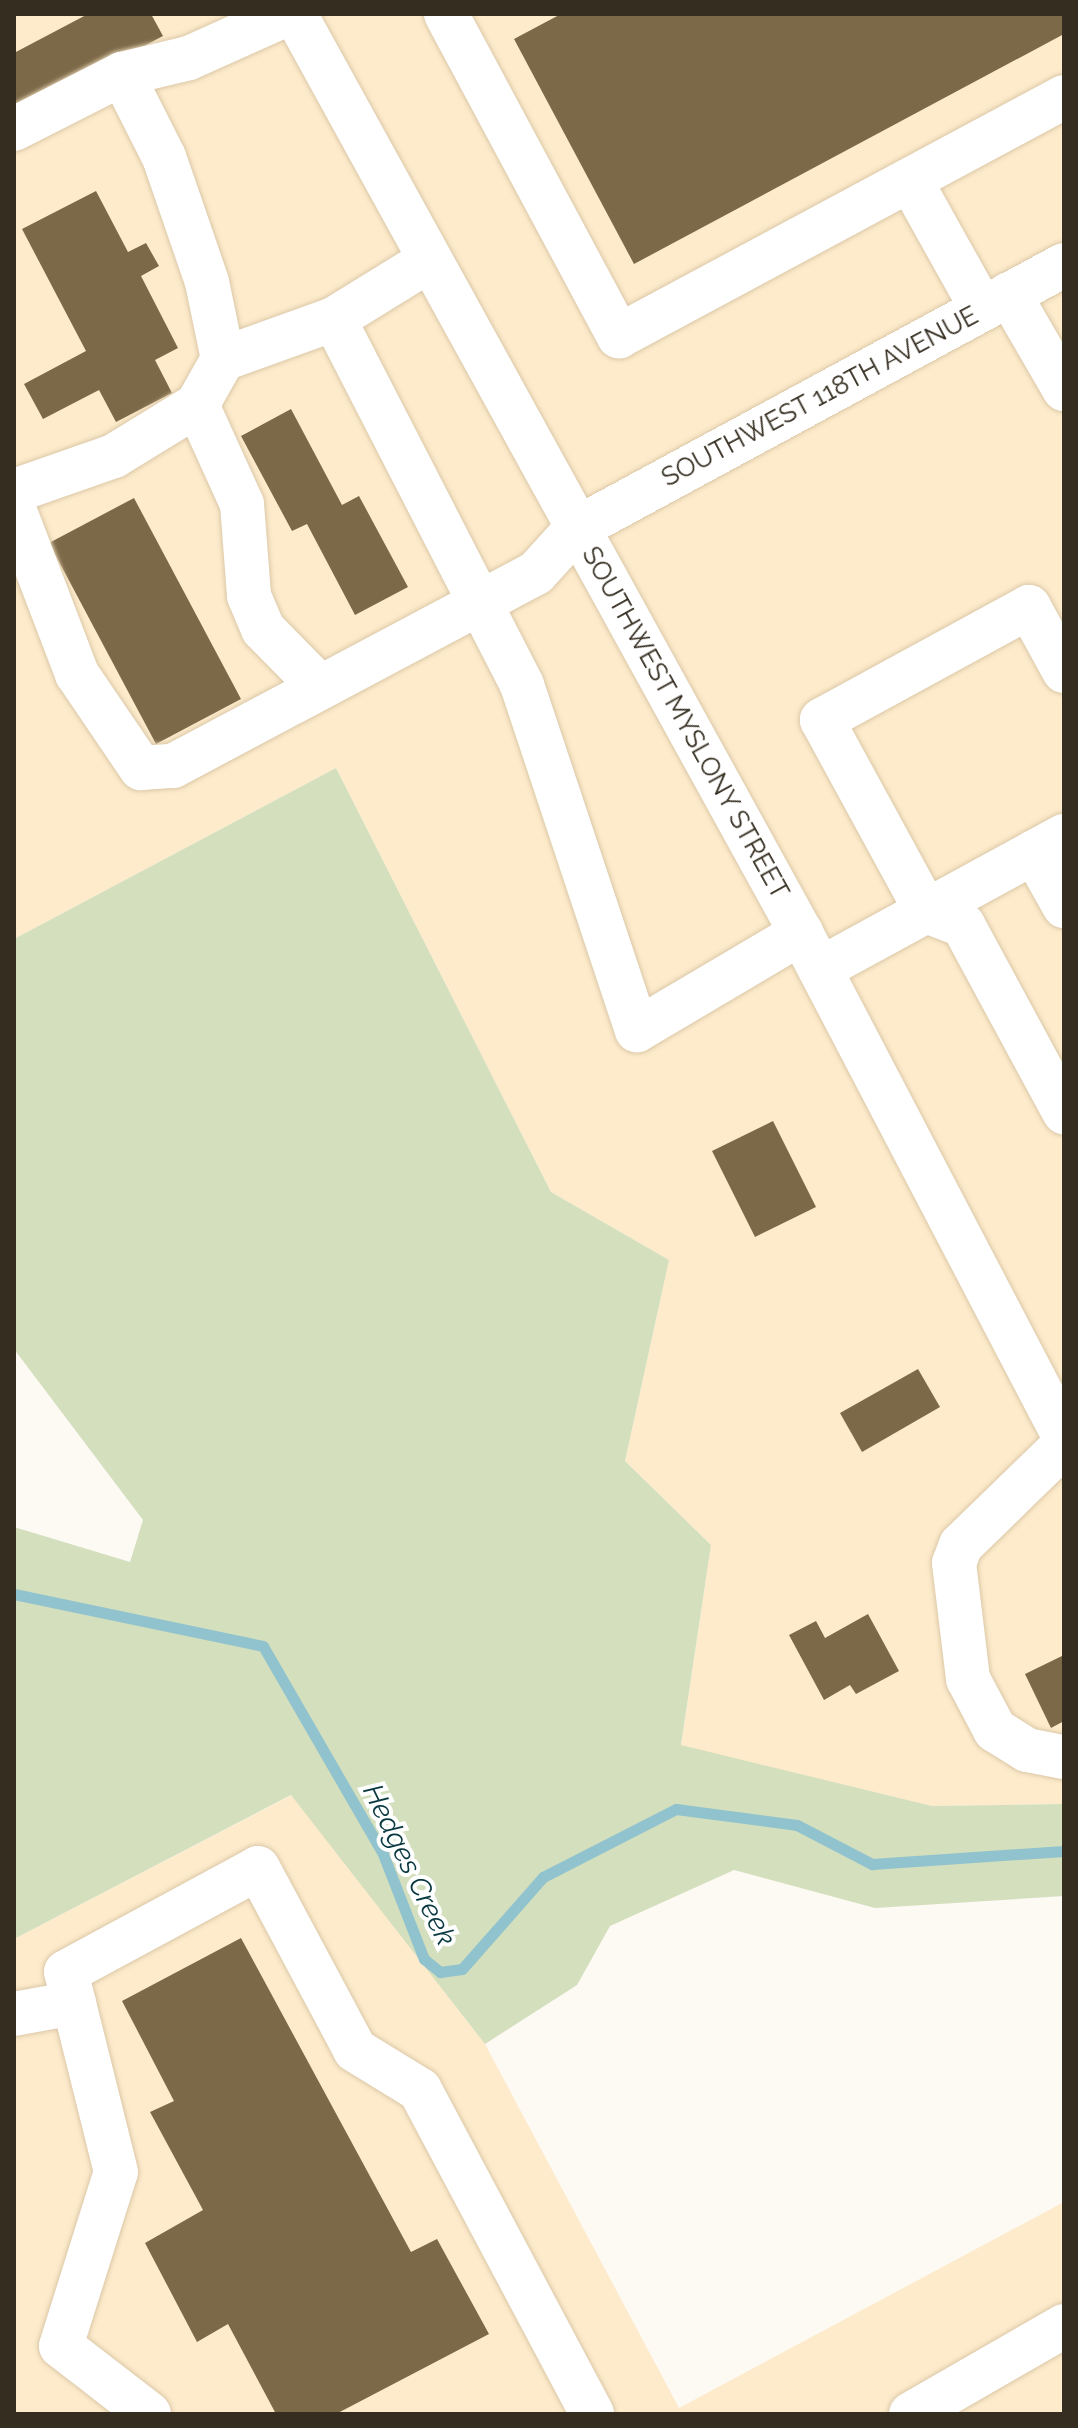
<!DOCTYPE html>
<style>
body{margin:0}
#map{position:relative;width:1078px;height:2428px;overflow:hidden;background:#fdf9f3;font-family:Raleway,sans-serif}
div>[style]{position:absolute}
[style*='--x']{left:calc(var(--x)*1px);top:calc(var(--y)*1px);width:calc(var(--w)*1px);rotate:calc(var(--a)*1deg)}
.built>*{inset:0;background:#fdebcb}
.green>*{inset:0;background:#d4dfbd}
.stream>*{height:11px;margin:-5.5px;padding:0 5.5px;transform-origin:5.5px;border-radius:5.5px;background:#91c3ce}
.building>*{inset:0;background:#7c6948}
.roads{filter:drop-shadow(0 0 2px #dbc8a8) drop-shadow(0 0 2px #dbc8a8)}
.minor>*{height:44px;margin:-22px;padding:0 22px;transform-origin:22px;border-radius:22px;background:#fff}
span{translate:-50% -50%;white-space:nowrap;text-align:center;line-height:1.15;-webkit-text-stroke:8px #fff;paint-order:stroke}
.street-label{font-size:26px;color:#342d20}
.water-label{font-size:28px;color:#093841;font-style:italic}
.frame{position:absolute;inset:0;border:16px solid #342d20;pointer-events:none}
</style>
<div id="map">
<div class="built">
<i style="clip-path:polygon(14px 14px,1064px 14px,1064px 1804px,932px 1806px,681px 1746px,711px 1545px,625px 1461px,669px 1260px,551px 1192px,336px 768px,14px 939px)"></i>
<i style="clip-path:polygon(292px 1795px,485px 2044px,679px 2408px,1064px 2202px,1064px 2414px,14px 2414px,14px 1939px)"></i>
</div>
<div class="green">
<i style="clip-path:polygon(336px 768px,551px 1192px,669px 1260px,625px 1461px,711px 1545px,681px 1745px,932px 1806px,1064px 1804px,1064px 1896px,875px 1908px,734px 1870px,610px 1926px,577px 1985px,485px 2044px,291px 1795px,14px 1939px,14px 1527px,130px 1562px,143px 1520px,14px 1349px,14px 939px)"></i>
</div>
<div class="stream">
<i style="--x:14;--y:1594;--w:254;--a:11.8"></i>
<i style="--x:263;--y:1646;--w:240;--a:60"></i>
<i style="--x:383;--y:1854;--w:113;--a:68.7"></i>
<i style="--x:424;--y:1959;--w:21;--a:39"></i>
<i style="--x:440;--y:1972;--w:22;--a:-8"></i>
<i style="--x:462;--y:1969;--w:123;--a:-48.6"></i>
<i style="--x:543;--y:1877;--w:149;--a:-27.1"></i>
<i style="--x:676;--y:1809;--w:122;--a:7.5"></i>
<i style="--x:797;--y:1825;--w:85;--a:27.5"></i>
<i style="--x:872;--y:1864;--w:192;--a:-3.9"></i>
</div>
<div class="building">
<i style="clip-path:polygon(88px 14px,151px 14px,163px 36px,14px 115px,14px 53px)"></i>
<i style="clip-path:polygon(561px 14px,1064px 14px,1064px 34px,634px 264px,514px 39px)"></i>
<i style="clip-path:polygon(96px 191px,128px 252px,146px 243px,159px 266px,141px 276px,178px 348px,155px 360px,172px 393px,116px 422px,99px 390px,43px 419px,24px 384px,86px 351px,22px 229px)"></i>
<i style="clip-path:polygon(291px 409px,342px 505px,359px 496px,408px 587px,355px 615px,307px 524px,292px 531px,241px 436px)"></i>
<i style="clip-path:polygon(134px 498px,241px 699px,156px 744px,49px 543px)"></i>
<i style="clip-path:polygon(773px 1121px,816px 1207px,755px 1237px,712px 1151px)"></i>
<i style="clip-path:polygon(918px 1369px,940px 1407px,862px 1452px,840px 1413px)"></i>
<i style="clip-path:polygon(868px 1614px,899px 1671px,856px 1694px,850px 1685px,824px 1700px,789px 1635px,816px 1621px,825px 1638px)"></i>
<i style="clip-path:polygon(1064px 1655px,1064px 1721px,1051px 1728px,1025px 1674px)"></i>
<i style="clip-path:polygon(241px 1938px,411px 2252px,437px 2239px,489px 2334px,336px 2414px,276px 2414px,228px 2324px,197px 2342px,145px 2243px,203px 2210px,150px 2112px,174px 2101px,122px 2001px)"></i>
</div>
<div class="roads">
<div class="minor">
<i style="--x:295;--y:14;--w:1049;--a:61.16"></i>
<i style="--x:801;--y:933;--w:568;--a:62.4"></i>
<i style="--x:446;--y:14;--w:366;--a:61.8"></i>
<i style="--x:619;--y:336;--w:505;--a:-28.24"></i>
<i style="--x:122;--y:74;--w:93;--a:63.2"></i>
<i style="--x:164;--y:157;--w:132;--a:71"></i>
<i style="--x:207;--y:282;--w:79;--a:78.3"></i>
<i style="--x:14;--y:129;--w:121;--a:-27"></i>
<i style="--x:122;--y:74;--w:69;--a:-13.4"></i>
<i style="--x:189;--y:58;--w:107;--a:-24.2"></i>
<i style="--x:910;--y:180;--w:148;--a:60.8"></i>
<i style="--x:1009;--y:294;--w:110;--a:59.9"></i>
<i style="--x:334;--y:319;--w:411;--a:62.8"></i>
<i style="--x:522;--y:685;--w:364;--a:71.6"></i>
<i style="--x:637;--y:1030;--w:191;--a:-30.6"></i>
<i style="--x:197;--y:405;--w:109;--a:65.6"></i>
<i style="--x:242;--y:504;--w:92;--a:85.6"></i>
<i style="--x:249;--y:596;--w:36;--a:67"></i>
<i style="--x:263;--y:629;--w:81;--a:45.5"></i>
<i style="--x:14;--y:491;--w:106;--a:-19.3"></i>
<i style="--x:114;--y:456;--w:97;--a:-31.6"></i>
<i style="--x:197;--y:405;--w:53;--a:-60.5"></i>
<i style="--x:223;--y:359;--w:118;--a:-19.8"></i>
<i style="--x:334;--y:319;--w:110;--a:-31.7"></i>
<i style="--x:14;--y:509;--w:177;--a:69.1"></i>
<i style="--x:77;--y:674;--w:114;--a:55.8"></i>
<i style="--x:141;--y:768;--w:32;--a:-4"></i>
<i style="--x:173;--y:766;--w:411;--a:-28"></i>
<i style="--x:536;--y:573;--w:59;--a:-47.7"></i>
<i style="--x:576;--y:529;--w:555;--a:-28.41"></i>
<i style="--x:1064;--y:671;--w:73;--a:-118.7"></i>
<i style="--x:1029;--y:607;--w:236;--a:151.4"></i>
<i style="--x:822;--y:720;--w:217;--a:61.4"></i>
<i style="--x:926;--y:911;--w:40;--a:21"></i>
<i style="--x:963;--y:925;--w:213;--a:61.6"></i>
<i style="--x:1034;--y:852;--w:62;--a:60.9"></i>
<i style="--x:820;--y:969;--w:278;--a:-28.6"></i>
<i style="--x:1064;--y:1445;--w:144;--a:135.8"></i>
<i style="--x:961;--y:1545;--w:19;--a:111"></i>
<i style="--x:954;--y:1563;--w:117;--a:83.1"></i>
<i style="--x:968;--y:1679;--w:58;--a:62.1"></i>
<i style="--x:995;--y:1730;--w:38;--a:32"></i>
<i style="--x:1027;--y:1750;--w:38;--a:11"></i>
<i style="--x:14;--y:2014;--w:61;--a:-10.4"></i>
<i style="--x:149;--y:2414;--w:111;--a:-142.3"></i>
<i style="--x:61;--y:2346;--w:182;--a:-72.5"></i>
<i style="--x:116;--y:2172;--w:206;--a:-104"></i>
<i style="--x:66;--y:1972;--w:218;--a:-28.4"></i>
<i style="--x:258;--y:1868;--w:206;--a:61.9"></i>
<i style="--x:355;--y:2050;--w:76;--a:31.6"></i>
<i style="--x:420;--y:2090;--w:367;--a:62"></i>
<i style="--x:911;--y:2414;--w:177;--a:-29.9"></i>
</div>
</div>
<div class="street-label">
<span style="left:820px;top:397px;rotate:-28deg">SOUTHWEST 118TH AVENUE</span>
<span style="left:685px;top:723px;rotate:61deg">SOUTHWEST MYSLONY STREET</span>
</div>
<div class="water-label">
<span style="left:409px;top:1865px;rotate:64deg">Hedges Creek</span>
</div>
<div class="frame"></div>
</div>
